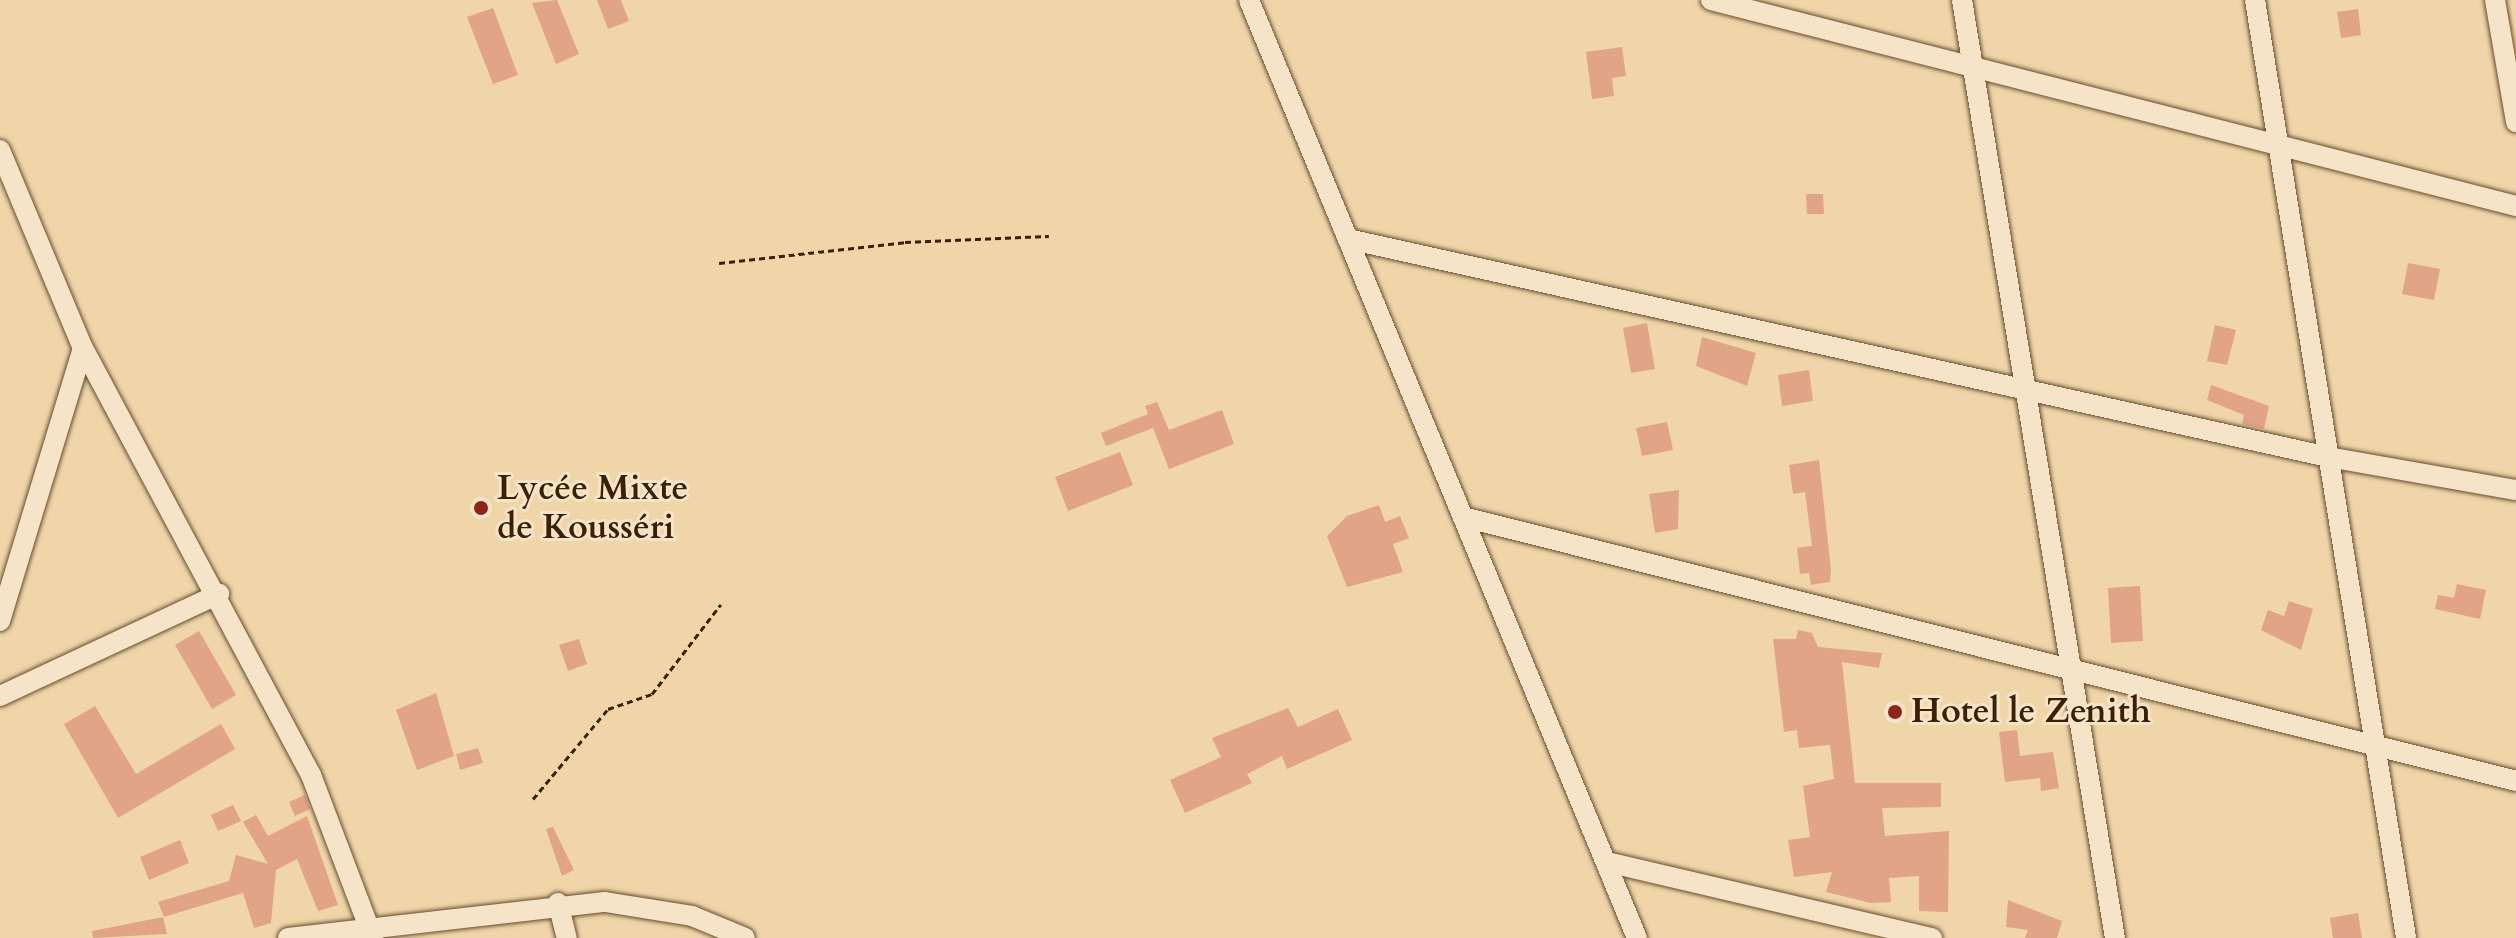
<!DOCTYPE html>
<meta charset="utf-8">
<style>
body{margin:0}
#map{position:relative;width:2516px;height:938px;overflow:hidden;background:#f0d5a9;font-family:Cardo,serif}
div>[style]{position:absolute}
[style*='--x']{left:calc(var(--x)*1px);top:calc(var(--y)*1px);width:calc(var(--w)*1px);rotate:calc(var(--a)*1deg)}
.building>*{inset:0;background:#e1a486}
.path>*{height:3px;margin-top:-1.5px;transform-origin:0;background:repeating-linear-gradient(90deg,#3b2005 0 6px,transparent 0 10px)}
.roads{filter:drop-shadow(0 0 2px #684d2e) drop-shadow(0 0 2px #684d2e)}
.street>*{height:20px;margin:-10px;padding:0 10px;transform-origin:10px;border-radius:10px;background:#f5e4c7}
.dots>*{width:22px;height:22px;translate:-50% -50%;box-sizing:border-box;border:4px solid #f5e4c7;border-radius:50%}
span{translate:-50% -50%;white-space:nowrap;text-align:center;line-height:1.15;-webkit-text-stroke:6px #f5e4c7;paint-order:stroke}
.poi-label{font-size:34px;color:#3b2005;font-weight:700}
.left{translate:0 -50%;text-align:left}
</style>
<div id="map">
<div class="building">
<i style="clip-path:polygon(557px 0,579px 54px,556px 64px,532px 3px)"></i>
<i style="clip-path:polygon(597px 0,621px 0,629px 21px,608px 29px)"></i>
<i style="clip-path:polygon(493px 8px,518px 75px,493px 84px,467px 17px)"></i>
<i style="clip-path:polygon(2358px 9px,2361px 35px,2341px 38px,2337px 12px)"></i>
<i style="clip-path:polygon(1622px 47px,1626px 76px,1612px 78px,1614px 96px,1592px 99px,1586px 52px)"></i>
<i style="clip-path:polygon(1806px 194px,1823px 194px,1824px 214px,1807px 214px)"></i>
<i style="clip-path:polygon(2408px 263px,2440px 269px,2434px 300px,2402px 294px)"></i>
<i style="clip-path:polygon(1647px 323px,1655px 369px,1631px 373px,1623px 328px)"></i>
<i style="clip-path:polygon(2215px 325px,2236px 330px,2227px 365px,2207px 361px)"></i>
<i style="clip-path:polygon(1702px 337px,1756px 353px,1747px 386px,1696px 366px)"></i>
<i style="clip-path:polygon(1809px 370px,1813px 401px,1782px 406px,1778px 375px)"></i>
<i style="clip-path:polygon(2211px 385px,2269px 406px,2264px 429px,2242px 424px,2244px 415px,2207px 400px)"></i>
<i style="clip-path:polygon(1157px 402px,1169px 430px,1222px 410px,1234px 444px,1169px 469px,1153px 428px,1106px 446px,1101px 433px,1148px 414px,1145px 406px)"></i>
<i style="clip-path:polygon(1667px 422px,1673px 450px,1642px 456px,1636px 428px)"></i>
<i style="clip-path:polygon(1120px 452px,1133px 485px,1068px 511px,1055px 477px)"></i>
<i style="clip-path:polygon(1819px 460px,1831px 570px,1830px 582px,1811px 585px,1809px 573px,1800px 574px,1797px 548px,1812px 546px,1805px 492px,1793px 494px,1789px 465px)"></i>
<i style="clip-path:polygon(1679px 490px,1678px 529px,1655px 533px,1649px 494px)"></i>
<i style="clip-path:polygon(1379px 505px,1385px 522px,1400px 516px,1409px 538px,1393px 544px,1403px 572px,1347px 587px,1327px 536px,1347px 516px)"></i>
<i style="clip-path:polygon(2457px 584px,2486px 590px,2480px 619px,2435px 609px,2438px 595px,2454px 598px)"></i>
<i style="clip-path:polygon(2140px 586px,2143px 641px,2111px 643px,2108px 588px)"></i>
<i style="clip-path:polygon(2289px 601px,2313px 609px,2301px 650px,2261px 630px,2268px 610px,2284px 616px)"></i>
<i style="clip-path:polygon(1798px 630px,1812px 633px,1818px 647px,1882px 653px,1879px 668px,1842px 662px,1855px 783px,1941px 783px,1941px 807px,1882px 808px,1885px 836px,1949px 831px,1948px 912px,1919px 911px,1919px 876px,1889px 878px,1891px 902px,1871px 903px,1826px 892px,1832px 872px,1794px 877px,1788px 840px,1810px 837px,1803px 786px,1834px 779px,1830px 745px,1799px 748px,1797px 730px,1784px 732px,1773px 639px,1796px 639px)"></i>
<i style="clip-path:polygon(199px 631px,236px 695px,212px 709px,175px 645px)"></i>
<i style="clip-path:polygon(579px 639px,587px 664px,568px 671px,559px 645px)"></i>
<i style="clip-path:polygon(436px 693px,454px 756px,417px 770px,396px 710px)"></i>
<i style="clip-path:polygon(95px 706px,136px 774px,221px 724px,235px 749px,118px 818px,64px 724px)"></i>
<i style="clip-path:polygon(1288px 708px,1298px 727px,1338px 709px,1352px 740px,1287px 769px,1282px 756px,1247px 774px,1252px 783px,1185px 813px,1170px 780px,1221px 757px,1212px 738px)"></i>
<i style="clip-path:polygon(2017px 730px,2020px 756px,2053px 752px,2059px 788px,2041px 791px,2040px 778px,2005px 782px,1999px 732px)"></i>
<i style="clip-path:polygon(478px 748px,483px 763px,460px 770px,456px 754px)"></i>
<i style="clip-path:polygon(305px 795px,310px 809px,295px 816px,289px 802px)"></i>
<i style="clip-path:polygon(233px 805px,241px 821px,218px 831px,211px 815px)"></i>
<i style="clip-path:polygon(256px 815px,268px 836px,307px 816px,338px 905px,318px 911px,297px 859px,276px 870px,271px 923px,254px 928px,243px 893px,164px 917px,158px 902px,229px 881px,236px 855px,268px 864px,243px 822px)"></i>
<i style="clip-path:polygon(553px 827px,574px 870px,562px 876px,546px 829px)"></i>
<i style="clip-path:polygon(180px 840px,189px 863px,149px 880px,140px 857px)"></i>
<i style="clip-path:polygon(2008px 900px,2062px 921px,2057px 938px,2025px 938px,2028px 930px,2006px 927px)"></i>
<i style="clip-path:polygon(2358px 913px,2362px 938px,2333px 938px,2330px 918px)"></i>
<i style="clip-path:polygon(163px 917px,167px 934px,93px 938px,92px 931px)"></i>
</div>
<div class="path">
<i style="--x:719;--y:263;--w:187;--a:-6.4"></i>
<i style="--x:905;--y:242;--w:144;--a:-2.4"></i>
<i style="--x:533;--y:799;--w:117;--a:-50.2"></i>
<i style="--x:608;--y:709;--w:46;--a:-18.8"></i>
<i style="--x:652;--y:694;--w:113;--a:-52.5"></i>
</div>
<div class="roads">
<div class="street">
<i style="--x:1249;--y:0;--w:1015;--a:67.53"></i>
<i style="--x:1711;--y:0;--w:831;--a:14.35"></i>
<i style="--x:1962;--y:0;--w:950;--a:80.74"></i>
<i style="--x:2255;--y:0;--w:950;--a:80.85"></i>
<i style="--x:2495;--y:0;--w:124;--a:80.2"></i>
<i style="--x:0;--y:150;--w:215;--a:67.3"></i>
<i style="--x:83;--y:348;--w:484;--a:61.9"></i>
<i style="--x:311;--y:775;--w:174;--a:69.2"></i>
<i style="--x:1348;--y:239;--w:1004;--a:12.54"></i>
<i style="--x:2328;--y:457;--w:191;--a:10"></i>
<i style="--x:1463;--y:517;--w:1086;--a:14.07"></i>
<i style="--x:0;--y:621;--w:285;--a:-73.1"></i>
<i style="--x:0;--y:696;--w:242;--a:-25"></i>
<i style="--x:1607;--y:862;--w:334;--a:13.2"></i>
<i style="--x:558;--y:903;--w:36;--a:76"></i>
<i style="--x:288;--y:938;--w:319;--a:-6.5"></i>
<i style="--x:605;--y:902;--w:88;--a:9.1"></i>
<i style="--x:692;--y:916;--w:57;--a:22.5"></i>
</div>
</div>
<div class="dots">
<i style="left:481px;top:508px;background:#8f2418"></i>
<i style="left:1895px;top:712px;background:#8f2418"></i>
</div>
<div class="poi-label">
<span class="left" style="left:497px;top:508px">Lycée Mixte<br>de Kousséri</span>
<span class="left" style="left:1911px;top:712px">Hotel le Zenith</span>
</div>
</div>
